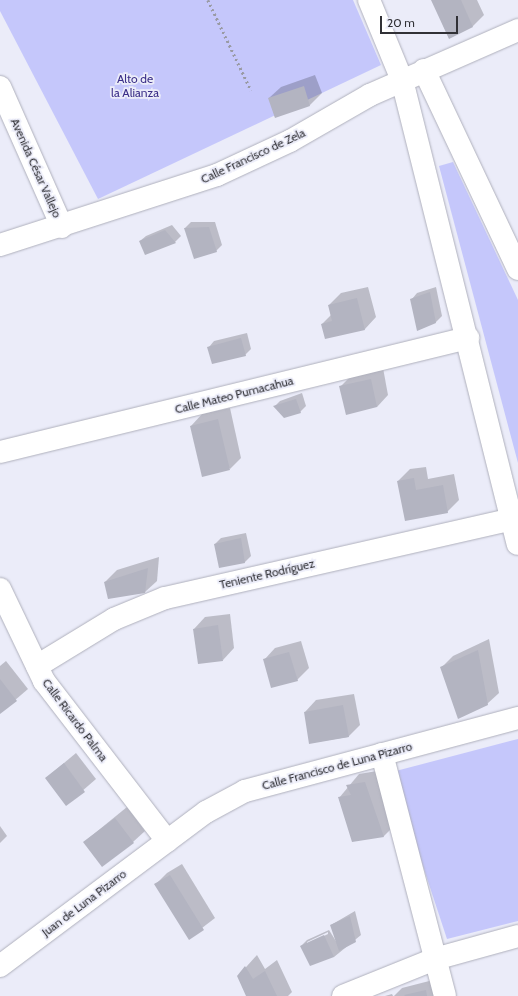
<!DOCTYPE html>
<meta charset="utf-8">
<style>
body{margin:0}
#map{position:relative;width:518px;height:996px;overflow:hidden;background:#ebecf9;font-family:Cabin,sans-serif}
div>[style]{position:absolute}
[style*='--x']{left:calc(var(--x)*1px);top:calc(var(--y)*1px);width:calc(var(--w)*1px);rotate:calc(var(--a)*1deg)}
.green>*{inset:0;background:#c5c7fb}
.shadow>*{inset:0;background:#0003}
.building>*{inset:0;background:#b3b4c1}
.path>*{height:2.5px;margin-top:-1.25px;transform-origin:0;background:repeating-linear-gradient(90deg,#999aa3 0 2px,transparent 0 5px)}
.roads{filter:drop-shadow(0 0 1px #afb0bc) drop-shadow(0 0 1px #afb0bc)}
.minor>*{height:22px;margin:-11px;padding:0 11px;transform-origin:11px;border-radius:11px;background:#fff}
span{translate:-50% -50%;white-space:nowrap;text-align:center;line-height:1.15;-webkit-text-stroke:3.5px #ebecf9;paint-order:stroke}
.park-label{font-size:12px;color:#3b2f88}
.street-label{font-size:12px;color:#313136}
.scale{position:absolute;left:380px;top:16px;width:78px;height:18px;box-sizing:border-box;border:2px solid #313136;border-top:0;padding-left:5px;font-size:12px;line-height:14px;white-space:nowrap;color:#313136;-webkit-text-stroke:3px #ebecf9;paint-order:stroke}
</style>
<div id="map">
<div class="green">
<i style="clip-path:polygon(0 0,353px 0,381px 65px,98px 199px,0 11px)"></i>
<i style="clip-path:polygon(453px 162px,518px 300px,518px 463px,439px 166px)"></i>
<i style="clip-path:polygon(518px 739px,518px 921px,447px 939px,392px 772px)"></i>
</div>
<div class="shadow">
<i style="clip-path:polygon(432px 0,477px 0,484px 15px,473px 26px,449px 38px)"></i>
<i style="clip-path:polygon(315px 75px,322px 93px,310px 105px,275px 117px,269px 98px,281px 87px)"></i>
<i style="clip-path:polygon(191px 222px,215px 222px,222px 245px,216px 251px,185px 228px)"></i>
<i style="clip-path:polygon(172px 225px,181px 236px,175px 242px,140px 241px,146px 236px)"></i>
<i style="clip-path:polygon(368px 287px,376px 317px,365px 329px,322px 324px,331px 315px,329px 305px,341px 293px)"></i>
<i style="clip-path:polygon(436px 287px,442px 316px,436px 322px,418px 330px,412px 299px,417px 293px)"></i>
<i style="clip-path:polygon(247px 333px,251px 349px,245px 355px,209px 347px,214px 341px)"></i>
<i style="clip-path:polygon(383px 368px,388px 395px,377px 407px,341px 386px,352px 375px)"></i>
<i style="clip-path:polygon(302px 393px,306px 406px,300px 412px,275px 406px,280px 401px)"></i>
<i style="clip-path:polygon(230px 408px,241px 458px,230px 469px,191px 426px,202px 414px)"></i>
<i style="clip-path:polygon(426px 467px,428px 479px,454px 474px,459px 500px,447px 512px,398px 481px,410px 469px)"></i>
<i style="clip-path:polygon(246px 533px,251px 556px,245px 562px,220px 567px,215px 544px,221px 538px)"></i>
<i style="clip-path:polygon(159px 557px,157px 581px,145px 592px,105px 582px,117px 570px)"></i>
<i style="clip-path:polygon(230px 614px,234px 648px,223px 660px,194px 629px,205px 617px)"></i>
<i style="clip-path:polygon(489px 639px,499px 693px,487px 704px,442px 667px,453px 656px)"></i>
<i style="clip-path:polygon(301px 641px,309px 668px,297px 680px,264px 660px,275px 648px)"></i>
<i style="clip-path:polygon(6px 661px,28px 689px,0 713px,0 666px)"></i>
<i style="clip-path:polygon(354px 694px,360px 725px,348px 737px,310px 743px,305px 712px,316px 700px)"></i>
<i style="clip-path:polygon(76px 753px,96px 779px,66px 805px,46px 778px)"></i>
<i style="clip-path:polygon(377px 771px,395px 825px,384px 836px,353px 840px,339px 798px,359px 774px)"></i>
<i style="clip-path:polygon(127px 807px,145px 831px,133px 842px,84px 842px)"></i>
<i style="clip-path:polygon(0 826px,7px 836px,0 843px)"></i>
<i style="clip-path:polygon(182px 864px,215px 918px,189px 938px,156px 884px,167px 873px)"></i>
<i style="clip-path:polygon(evenodd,355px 911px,361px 935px,334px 957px,301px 946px,307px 940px,329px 930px,339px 946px,331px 925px,355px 911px,328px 932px,328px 934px,307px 944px,307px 942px,328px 932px)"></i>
<i style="clip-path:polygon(257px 955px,265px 969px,277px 960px,292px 992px,288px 996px,247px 996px,238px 976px)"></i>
<i style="clip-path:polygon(437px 979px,441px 996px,394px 996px,402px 988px)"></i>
<i style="clip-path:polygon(392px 994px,393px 996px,385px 996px)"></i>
</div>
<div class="building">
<i style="clip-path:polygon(431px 0,461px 0,473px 27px,449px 39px)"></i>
<i style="clip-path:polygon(304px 86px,310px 106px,275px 118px,268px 98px)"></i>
<i style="clip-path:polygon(209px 227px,217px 252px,194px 259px,184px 228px)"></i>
<i style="clip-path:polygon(165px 230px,176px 243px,145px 255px,139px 241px)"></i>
<i style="clip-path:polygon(430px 292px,436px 323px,417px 331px,410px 299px)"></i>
<i style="clip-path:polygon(357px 298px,365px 330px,325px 339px,321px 324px,332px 321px,328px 305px)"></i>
<i style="clip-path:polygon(241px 338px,246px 356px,212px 364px,207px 347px)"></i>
<i style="clip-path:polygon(371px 379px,377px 407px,346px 415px,339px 386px)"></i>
<i style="clip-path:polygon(296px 399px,301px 413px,284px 418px,273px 406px)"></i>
<i style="clip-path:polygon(218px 419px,230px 470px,202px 477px,190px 426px)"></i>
<i style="clip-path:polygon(414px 478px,416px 490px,443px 485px,448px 513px,405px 521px,397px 481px)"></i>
<i style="clip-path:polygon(241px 538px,245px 563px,219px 568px,214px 544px)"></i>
<i style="clip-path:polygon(148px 568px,145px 593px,108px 599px,104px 582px)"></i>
<i style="clip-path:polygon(218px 625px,223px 661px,198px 664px,193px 629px)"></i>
<i style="clip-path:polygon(478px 650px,488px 705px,458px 719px,440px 667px)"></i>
<i style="clip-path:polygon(289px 652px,298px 681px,271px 688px,263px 659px)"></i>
<i style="clip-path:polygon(0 679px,17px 701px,0 714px)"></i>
<i style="clip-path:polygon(343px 705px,349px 737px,309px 744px,304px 712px)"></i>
<i style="clip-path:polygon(64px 763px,85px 792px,66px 806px,45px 778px)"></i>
<i style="clip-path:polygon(365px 782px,384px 837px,352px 842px,338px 797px,351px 795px,346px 785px)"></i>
<i style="clip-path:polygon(115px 818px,134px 843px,102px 867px,83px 842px)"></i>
<i style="clip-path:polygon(170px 875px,204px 930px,189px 940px,154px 884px)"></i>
<i style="clip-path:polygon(350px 916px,356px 942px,339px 951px,330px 925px)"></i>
<i style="clip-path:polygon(324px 935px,334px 957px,310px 966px,300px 946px)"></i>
<i style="clip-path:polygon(245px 966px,253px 979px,265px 971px,277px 996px,246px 996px,237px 976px)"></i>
<i style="clip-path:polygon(426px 990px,427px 996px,405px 996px,404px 995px)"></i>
</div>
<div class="path">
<i style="--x:208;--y:0;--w:100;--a:64.5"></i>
</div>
<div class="roads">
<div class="minor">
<i style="--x:369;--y:0;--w:87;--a:67.6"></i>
<i style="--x:402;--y:80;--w:478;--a:76"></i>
<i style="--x:424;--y:70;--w:220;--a:64.7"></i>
<i style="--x:0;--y:87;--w:153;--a:66.1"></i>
<i style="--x:0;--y:245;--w:228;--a:-17.9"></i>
<i style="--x:217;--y:175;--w:81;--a:-25"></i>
<i style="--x:290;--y:141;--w:92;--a:-29.9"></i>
<i style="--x:370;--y:95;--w:162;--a:-23.7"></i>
<i style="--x:0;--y:452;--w:482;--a:-13.7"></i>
<i style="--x:0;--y:589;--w:102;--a:64.4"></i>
<i style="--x:44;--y:681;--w:202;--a:52.4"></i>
<i style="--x:37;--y:666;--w:90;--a:-31.4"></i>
<i style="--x:114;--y:619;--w:55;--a:-22.4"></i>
<i style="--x:165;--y:598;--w:356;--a:-12.8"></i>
<i style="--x:382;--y:754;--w:250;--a:75.4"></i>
<i style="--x:0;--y:966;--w:257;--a:-36.8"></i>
<i style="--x:206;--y:812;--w:44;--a:-28.3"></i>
<i style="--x:245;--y:791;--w:283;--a:-15"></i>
<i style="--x:343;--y:996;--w:99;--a:-21.9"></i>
<i style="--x:435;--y:959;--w:86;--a:-15.5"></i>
</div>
</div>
<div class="park-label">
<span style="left:135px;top:86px">Alto de<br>la Alianza</span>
</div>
<div class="street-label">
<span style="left:253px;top:156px;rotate:-25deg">Calle Francisco de Zela</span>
<span style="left:36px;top:168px;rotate:66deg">Avenida César Vallejo</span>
<span style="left:234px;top:395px;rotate:-14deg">Calle Mateo Pumacahua</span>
<span style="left:267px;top:574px;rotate:-13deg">Teniente Rodríguez</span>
<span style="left:75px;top:720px;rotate:53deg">Calle Ricardo Palma</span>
<span style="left:337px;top:766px;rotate:-15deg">Calle Francisco de Luna Pizarro</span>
<span style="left:84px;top:903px;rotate:-37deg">Juan de Luna Pizarro</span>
</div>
<div class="scale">20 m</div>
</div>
